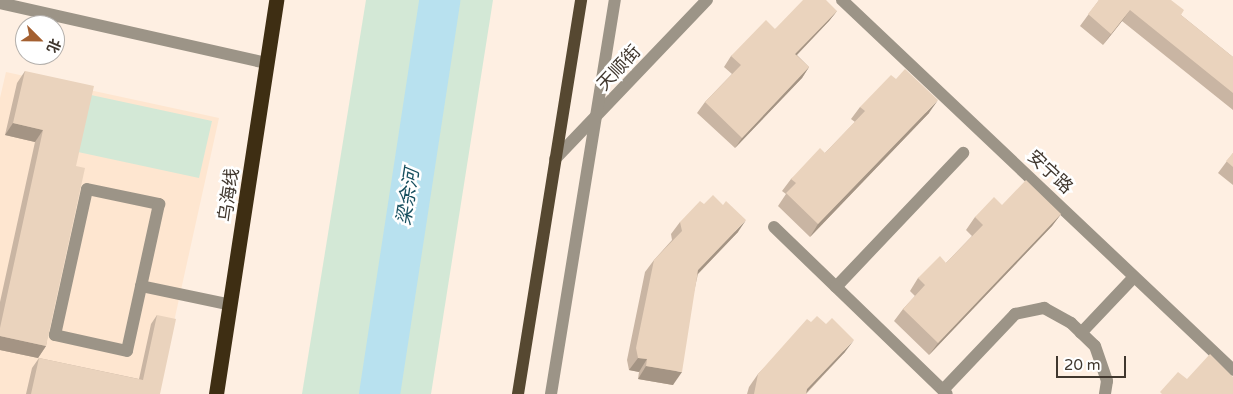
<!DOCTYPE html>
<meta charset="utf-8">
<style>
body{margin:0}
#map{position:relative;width:1233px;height:394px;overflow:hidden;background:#feefe2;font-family:"Varela Round","Noto Sans SC",sans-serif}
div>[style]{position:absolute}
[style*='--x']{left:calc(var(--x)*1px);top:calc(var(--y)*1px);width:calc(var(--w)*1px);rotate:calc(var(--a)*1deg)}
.built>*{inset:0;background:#fee6d0}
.green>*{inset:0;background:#d3e8d6}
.river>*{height:41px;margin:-20.5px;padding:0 20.5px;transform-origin:20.5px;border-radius:20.5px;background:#b8e1ef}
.minor>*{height:12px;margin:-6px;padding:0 6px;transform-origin:6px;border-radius:6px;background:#9c9487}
.major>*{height:12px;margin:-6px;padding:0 6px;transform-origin:6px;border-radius:6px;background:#564831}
.highway>*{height:15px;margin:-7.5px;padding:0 7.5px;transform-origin:7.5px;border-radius:7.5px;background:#3e2e13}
.wall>*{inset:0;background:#c9b5a3}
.shaded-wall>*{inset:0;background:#a49484}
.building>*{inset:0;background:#ead3bd}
span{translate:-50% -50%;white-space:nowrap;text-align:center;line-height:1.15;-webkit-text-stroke:5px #fff;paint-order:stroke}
.street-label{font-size:18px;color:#40372e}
.water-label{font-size:19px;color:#18505f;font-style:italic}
.north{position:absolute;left:15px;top:15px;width:50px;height:50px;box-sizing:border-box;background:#fff;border:1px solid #b3afab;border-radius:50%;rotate:113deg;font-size:14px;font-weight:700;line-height:20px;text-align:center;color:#40372e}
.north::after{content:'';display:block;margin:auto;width:18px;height:22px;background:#a46031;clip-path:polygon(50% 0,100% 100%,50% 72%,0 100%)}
.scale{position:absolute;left:1056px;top:356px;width:70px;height:22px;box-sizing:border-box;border:2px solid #40372e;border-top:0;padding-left:6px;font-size:15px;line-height:18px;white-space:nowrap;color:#40372e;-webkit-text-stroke:4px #fff;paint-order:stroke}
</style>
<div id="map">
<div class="built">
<i style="clip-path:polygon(6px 72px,219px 118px,158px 394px,0 394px,0 98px)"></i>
</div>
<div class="green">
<i style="clip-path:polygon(366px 0,493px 0,431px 394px,302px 394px)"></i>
<i style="clip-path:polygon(91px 95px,212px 121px,199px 178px,78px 152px)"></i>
</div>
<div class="river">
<i style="--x:379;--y:394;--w:399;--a:-81.3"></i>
</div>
<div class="minor">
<i style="--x:842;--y:0;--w:538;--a:43.42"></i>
<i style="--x:0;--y:3;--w:274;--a:12.7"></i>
<i style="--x:555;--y:159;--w:220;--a:-46.3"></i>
<i style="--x:87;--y:189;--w:74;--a:11.8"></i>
<i style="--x:159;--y:204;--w:150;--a:102.3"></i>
<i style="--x:127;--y:351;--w:74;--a:-167.5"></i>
<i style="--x:55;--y:335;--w:149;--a:-77.6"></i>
<i style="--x:774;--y:227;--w:240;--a:44"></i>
<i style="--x:141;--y:286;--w:92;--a:11.9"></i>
<i style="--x:836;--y:287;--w:185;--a:-46.5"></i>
<i style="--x:1081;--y:333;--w:77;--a:-46.6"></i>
<i style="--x:943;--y:390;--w:105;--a:-46.5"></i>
<i style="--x:1015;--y:314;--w:30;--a:-12"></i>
<i style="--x:1044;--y:308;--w:31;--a:29"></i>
<i style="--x:1071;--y:323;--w:33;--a:44"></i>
<i style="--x:1095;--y:346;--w:37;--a:71"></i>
<i style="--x:1107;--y:381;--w:13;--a:99"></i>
<i style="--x:551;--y:394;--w:399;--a:-80.8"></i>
</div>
<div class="major">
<i style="--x:518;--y:394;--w:399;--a:-80.9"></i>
</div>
<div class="highway">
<i style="--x:216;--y:394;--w:399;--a:-81.3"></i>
</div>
<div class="wall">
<i style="clip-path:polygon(1099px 0,1181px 15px,1233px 57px,1233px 110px,1122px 21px,1103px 45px,1080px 26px)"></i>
<i style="clip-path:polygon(837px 11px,829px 21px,797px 55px,809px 67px,802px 78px,735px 148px,697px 113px,705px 102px,732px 74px,724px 67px,731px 56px,775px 29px)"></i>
<i style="clip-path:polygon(25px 71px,76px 166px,46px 346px,38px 358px,0 350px,0 302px,35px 142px,5px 135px,17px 83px)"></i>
<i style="clip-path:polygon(860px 107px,929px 113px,810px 237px,778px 206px,786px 194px,782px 191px,791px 179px,825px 153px,855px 122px,851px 119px)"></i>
<i style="clip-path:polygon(1233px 153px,1233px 185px,1218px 173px)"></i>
<i style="clip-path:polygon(1002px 205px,1061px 214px,1052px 226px,929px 355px,894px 321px,903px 309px,915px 296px,910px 291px,918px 278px,946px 263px,972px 236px,966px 230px,975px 217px)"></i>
<i style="clip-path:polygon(680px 222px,738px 232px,698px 274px,673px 385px,638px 379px,639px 372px,629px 370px,627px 360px,645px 272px,654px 260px,672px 240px,671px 234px)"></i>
<i style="clip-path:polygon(157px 315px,160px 394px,26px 394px,32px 368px,39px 358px,139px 379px,151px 324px)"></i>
<i style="clip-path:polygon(811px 322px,845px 352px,806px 394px,747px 394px,749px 387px,758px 374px)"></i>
</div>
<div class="shaded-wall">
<i style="clip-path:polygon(1130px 10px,1122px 21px,1103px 45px,1111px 34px)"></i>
<i style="clip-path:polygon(837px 11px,829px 21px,788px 64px,795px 54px)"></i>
<i style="clip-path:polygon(809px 67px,802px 78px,735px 148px,742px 138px)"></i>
<i style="clip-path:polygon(938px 100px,929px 113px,810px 237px,818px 224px)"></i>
<i style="clip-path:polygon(13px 123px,43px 130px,35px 142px,5px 135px)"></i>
<i style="clip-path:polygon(1061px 214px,1052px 226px,929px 355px,938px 343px)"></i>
<i style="clip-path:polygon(746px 220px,738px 232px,690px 282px,698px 270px)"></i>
<i style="clip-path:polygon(0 336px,46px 346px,38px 358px,0 350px)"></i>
<i style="clip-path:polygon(854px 340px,845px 352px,805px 394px,807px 389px)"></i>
<i style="clip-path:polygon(638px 358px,647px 359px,639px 372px,629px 370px)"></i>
<i style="clip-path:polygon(646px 366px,682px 372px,673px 385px,638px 379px)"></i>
</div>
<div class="building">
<i style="clip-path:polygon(803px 0,826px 0,837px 11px,795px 54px,809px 67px,742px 138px,705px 102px,741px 65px,731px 56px,766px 20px,775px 29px)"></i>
<i style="clip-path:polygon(1099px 0,1171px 0,1184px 10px,1181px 15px,1233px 57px,1233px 93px,1130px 10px,1111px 34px,1088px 14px)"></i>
<i style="clip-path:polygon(905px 69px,938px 100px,818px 224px,786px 193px,796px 183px,791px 179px,820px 148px,825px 153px,865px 111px,860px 107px,891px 75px,896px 79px)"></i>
<i style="clip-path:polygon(25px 71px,94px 86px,76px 166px,85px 168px,46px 346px,0 336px,0 328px,43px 130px,13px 123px)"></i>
<i style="clip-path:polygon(1233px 153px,1233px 167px,1226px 161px)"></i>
<i style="clip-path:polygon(1026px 180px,1061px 214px,938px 343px,903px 309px,925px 285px,918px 278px,940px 256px,946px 263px,983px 225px,975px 217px,994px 197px,1002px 205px)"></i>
<i style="clip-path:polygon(713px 195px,723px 205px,726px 201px,746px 220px,698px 270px,682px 372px,646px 366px,647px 359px,638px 358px,636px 348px,654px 260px,682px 231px,680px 222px,700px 201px,704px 204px)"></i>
<i style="clip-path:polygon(157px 315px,176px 319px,160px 394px,31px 394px,39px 358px,143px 380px)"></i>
<i style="clip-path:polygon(817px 316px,826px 324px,832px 318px,854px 340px,807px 389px,806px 394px,754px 394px,758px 374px,807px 319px,811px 322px)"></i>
<i style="clip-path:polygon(1210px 354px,1233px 377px,1233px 394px,1162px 394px,1160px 392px,1178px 372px,1187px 379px)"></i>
</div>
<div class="street-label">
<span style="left:619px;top:68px;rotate:-47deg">天顺街</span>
<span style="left:1050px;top:172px;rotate:43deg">安宁路</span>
<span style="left:229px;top:195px;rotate:-82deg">乌海线</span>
</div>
<div class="water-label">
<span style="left:409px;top:197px;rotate:-81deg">梁余河</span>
</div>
<div class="north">北</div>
<div class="scale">20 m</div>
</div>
